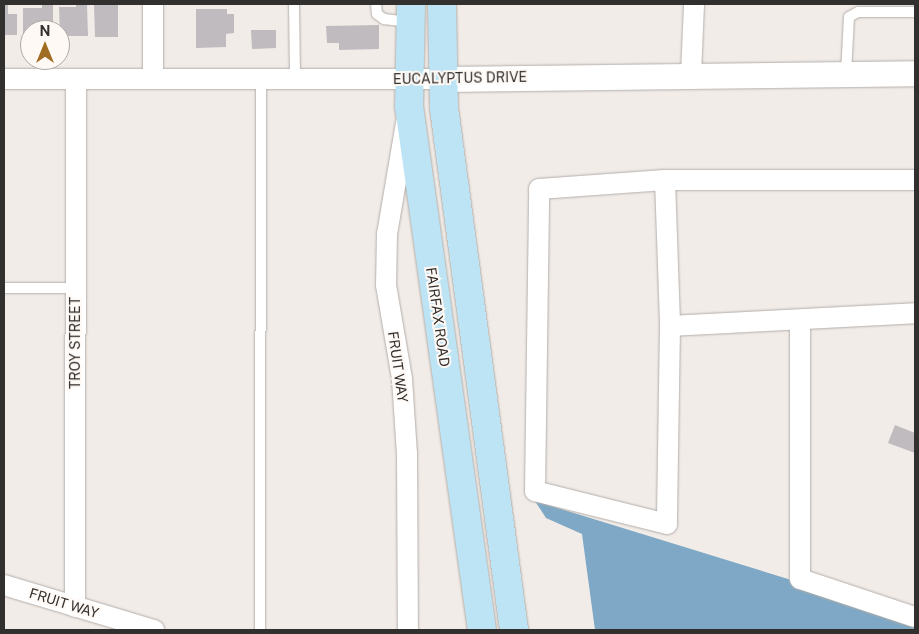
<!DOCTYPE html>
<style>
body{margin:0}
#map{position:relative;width:919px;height:634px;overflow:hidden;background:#f2ece8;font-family:"Public Sans",sans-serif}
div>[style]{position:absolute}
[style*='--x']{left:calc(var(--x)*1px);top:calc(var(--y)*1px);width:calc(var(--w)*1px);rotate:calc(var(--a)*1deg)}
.water>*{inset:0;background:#7ea8c5}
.building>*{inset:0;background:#c0bbbf}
.roads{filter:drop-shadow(0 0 1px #b3aeaa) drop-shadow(0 0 1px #b3aeaa)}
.service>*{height:10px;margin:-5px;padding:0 5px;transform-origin:5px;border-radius:5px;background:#fff}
.minor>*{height:20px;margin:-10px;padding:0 10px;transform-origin:10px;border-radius:10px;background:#fff}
.tertiary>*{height:25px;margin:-12.5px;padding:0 12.5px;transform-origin:12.5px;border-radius:12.5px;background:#fff}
.secondary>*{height:28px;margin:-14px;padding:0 14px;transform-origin:14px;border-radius:14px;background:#bde4f4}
span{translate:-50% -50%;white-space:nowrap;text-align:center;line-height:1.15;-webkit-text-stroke:4px #fff9f5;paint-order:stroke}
.street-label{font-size:14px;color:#32302e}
.frame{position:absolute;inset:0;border:5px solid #32302e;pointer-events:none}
.north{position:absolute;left:20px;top:20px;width:50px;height:50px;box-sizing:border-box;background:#fff9f5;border:1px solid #ada9a5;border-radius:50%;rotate:0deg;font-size:14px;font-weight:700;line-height:20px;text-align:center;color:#32302e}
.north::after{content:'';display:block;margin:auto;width:18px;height:22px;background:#9f6c22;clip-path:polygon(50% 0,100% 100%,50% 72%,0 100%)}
</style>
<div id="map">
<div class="water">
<i style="clip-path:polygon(535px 501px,915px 618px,915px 630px,595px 630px,582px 534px,546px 518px)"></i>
</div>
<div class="building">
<i style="clip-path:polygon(4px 4px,8px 4px,8px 14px,17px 14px,17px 35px,4px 35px)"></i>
<i style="clip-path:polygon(42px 4px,53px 4px,53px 30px,30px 30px,30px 35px,23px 36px,23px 8px,42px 8px)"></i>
<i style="clip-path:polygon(76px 4px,87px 4px,88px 36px,60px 36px,59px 7px,76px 7px)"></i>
<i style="clip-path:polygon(94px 4px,118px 4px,118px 37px,95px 37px)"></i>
<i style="clip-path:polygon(196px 9px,227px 9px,227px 14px,234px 14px,234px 33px,226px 34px,226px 47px,196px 48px)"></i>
<i style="clip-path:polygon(379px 25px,379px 49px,339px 50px,339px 43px,327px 43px,326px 26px)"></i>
<i style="clip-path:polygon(251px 30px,276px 30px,276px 48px,252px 49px)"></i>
<i style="clip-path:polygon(895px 425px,915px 433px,915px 453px,888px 443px)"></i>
</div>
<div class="roads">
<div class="service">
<i style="--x:294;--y:4;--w:75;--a:89.2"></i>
<i style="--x:376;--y:4;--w:10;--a:84"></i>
<i style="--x:377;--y:14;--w:9;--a:36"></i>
<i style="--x:384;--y:19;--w:25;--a:7"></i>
<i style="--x:846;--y:74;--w:57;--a:-87"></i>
<i style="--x:849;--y:17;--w:10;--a:-29"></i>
<i style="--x:858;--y:12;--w:57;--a:0"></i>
<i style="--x:4;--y:288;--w:71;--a:0"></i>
<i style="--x:260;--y:630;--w:551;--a:-89.9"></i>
</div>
<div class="minor">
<i style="--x:691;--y:74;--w:70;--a:-87.5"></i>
<i style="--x:153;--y:78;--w:74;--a:-90"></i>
<i style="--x:4;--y:79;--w:439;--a:0"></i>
<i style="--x:406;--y:123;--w:113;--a:99.7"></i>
<i style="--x:387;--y:234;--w:51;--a:91.1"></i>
<i style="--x:386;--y:285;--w:95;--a:80.3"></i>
<i style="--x:402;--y:379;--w:75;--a:86.2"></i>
<i style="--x:407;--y:454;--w:176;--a:89.7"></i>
<i style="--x:665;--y:180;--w:146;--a:88"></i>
<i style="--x:670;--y:326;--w:198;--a:90.9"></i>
<i style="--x:667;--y:524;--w:136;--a:-166"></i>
<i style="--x:535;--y:491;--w:302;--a:-89.2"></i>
<i style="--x:539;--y:189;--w:126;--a:-4.1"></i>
<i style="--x:665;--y:180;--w:250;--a:0"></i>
<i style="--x:800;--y:320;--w:259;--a:90"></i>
<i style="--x:800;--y:579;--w:121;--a:18.3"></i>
<i style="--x:670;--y:326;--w:245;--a:-3"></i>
<i style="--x:4;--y:585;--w:157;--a:16.7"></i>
<i style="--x:75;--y:607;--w:528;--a:-89.89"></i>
</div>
<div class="tertiary">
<i style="--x:443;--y:79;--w:472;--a:-0.7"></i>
</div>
<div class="secondary">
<i style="--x:411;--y:4;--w:102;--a:91.1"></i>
<i style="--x:409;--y:106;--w:529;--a:82.07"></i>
<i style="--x:442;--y:4;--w:104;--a:88.9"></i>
<i style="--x:444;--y:108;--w:527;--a:82.36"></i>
</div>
</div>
<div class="street-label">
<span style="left:460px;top:78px;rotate:-1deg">EUCALYPTUS DRIVE</span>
<span style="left:438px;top:317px;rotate:82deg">FAIRFAX ROAD</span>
<span style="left:75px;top:343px;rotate:-90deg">TROY STREET</span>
<span style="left:398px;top:367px;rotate:82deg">FRUIT WAY</span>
<span style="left:64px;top:603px;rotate:17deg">FRUIT WAY</span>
</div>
<div class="frame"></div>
<div class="north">N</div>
</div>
